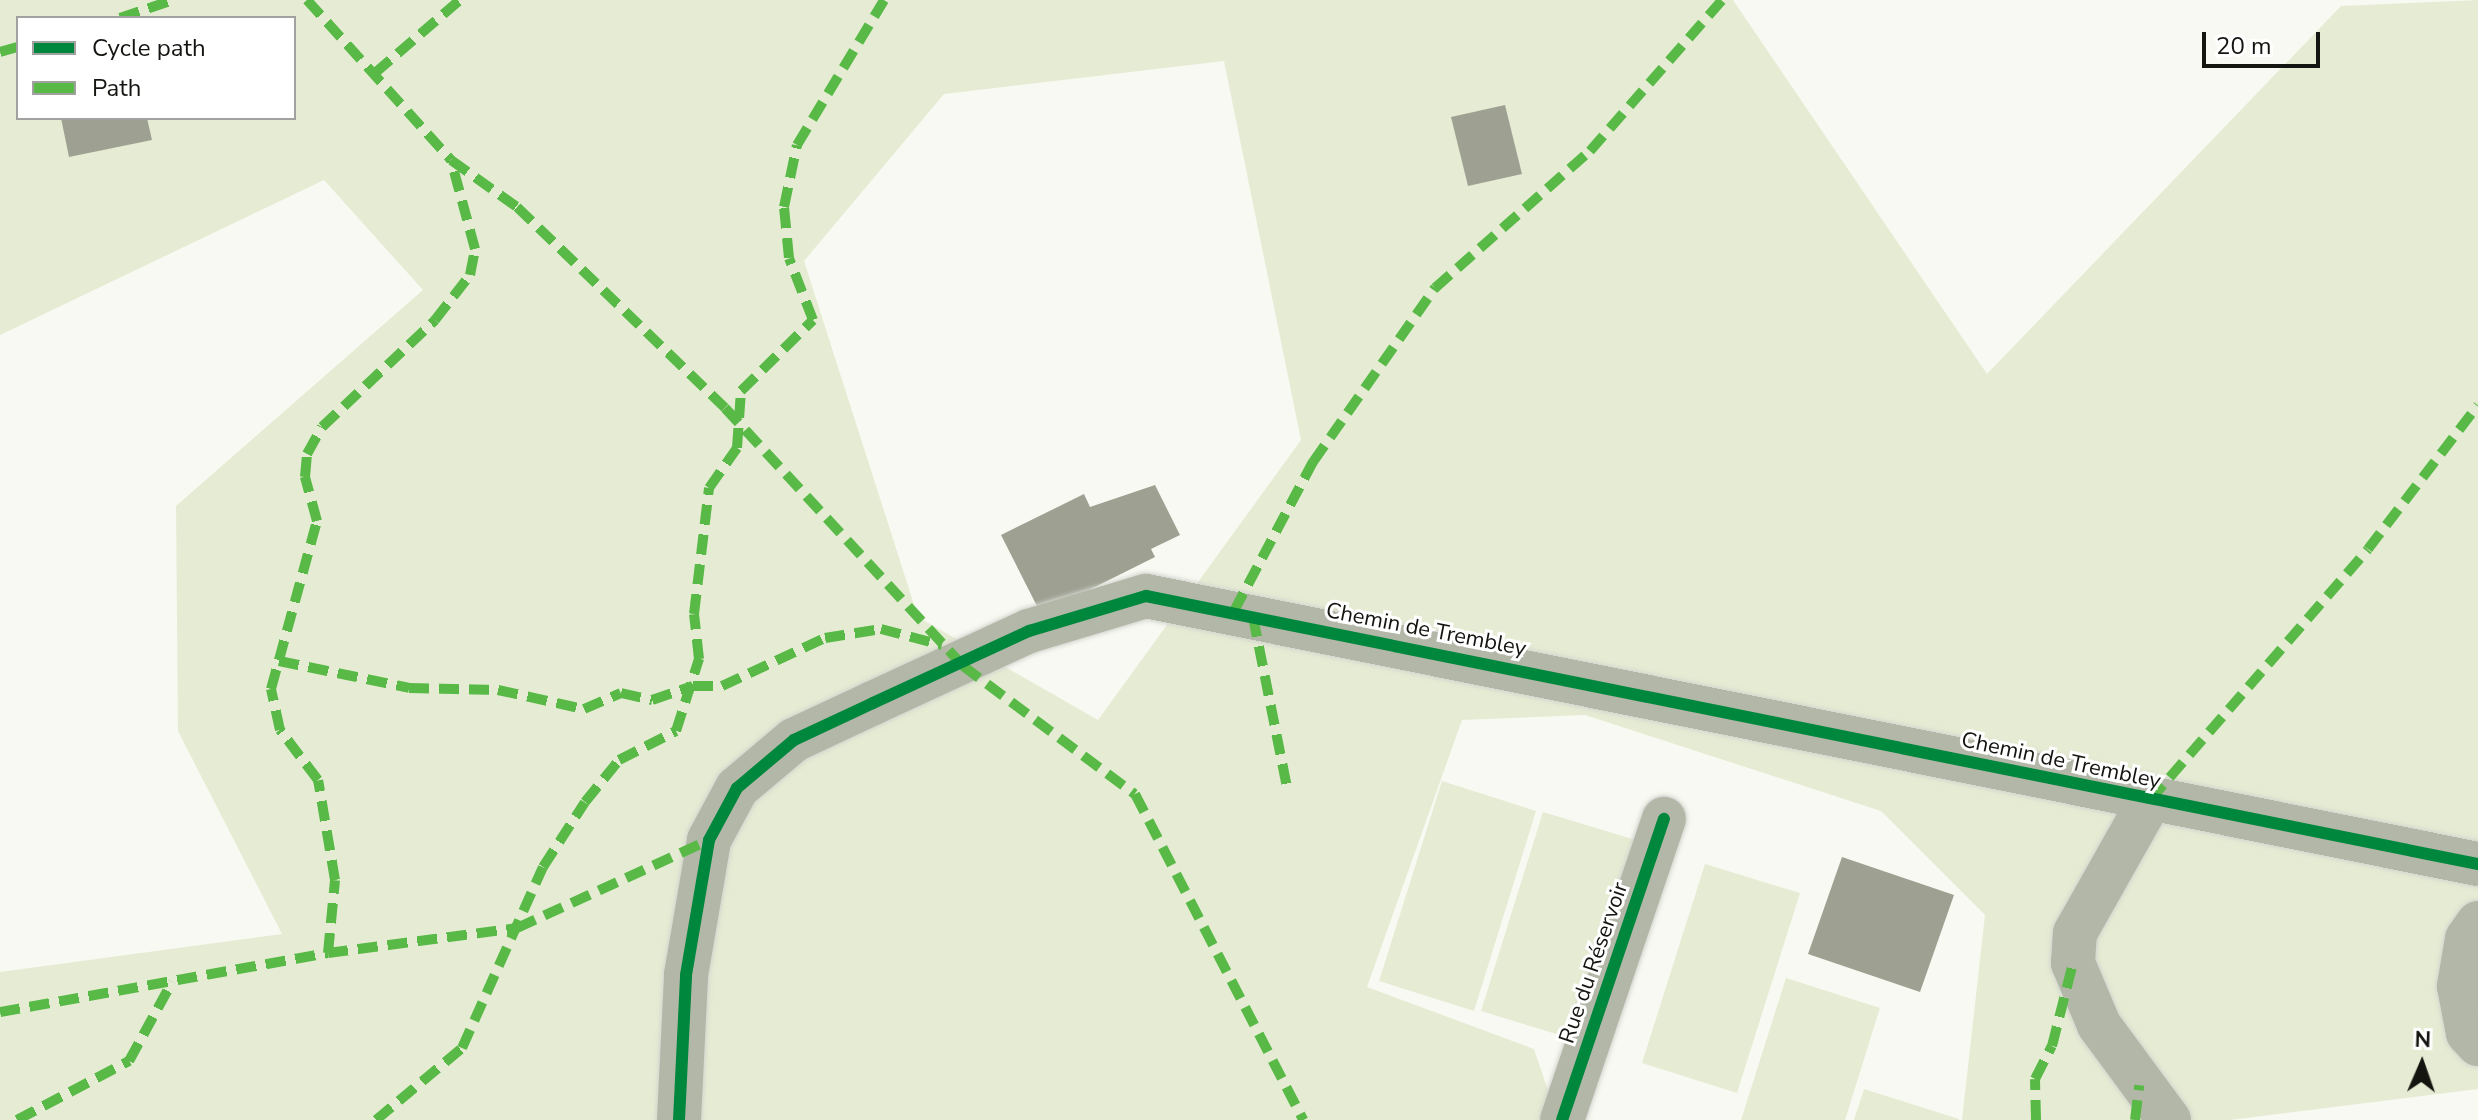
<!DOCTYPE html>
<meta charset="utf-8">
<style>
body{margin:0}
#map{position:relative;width:2478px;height:1120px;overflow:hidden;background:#f8f9f2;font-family:"Nunito Sans",sans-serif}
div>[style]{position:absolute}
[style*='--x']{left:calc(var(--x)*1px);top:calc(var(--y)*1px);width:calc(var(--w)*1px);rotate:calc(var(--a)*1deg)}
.green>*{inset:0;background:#e6ecd3}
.building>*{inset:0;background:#9ea192}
.roads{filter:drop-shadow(0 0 2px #d3d4cf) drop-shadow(0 0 2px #d3d4cf)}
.minor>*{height:44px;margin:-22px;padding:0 22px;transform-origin:22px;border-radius:22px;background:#b3b7a7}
.quiet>*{height:10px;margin-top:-5px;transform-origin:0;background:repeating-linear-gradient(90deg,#58b947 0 20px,transparent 0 30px)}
.cycleway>*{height:12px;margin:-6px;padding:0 6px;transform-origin:6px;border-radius:6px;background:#00873e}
span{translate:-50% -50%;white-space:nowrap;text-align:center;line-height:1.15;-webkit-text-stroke:6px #fff;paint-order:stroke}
.street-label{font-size:22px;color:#141510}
.legend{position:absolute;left:16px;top:16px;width:280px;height:104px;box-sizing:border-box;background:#fff;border:2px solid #a1a19f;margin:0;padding:10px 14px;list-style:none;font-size:24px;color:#141510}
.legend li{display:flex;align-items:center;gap:16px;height:40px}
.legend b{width:40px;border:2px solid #a1a19f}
.north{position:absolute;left:2382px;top:1024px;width:80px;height:80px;-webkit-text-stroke:6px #fff;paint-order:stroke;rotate:2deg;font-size:22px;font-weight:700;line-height:32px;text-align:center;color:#141510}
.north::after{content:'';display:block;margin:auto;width:28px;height:36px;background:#141510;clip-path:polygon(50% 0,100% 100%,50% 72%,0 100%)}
.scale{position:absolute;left:2202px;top:32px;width:118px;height:36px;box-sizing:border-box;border:4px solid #141510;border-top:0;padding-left:10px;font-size:24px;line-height:28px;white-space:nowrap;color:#141510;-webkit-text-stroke:6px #fff;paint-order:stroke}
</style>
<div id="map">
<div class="green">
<i style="clip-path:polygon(evenodd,0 0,1733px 0,1987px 374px,2341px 6px,2478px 0,2478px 1089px,2230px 1120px,1962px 1120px,1985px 915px,1881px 811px,1585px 715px,1462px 720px,1367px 987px,1534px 1049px,1558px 1120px,0 1120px,0 972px,282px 934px,178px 731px,176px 506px,423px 290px,324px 180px,0 335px,0 0,18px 18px,294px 18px,294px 118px,18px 118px,18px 18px,0 0,1224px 61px,1301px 440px,1098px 720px,918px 617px,804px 261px,944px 94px,1224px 61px)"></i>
<i style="clip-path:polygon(1442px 781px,1536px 811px,1474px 1011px,1379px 981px)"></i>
<i style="clip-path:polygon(1543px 812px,1639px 841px,1576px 1040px,1481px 1011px)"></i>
<i style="clip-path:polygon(1705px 864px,1800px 893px,1737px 1093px,1642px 1063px)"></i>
<i style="clip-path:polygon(1786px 978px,1880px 1008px,1845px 1120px,1741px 1120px)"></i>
<i style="clip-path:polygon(1864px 1089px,1959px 1119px,1959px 1120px,1854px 1120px)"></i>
</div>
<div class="building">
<i style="clip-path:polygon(1505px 105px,1522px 174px,1468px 186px,1451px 117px)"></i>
<i style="clip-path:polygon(61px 118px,147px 118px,152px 140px,69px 157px)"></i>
<i style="clip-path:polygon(1155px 485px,1180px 535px,1151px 549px,1155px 557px,1041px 614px,1001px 535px,1084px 494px,1090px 507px)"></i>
<i style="clip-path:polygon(1842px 857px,1954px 895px,1920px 992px,1808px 954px)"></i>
</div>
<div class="roads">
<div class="minor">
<i style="--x:2150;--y:800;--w:153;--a:119.4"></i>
<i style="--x:2075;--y:933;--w:30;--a:94"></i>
<i style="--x:2073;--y:963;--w:67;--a:67.2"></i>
<i style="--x:2099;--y:1025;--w:118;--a:53.6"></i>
<i style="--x:2478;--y:923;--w:19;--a:125"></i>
<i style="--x:2467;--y:939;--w:48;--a:99.7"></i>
<i style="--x:2459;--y:986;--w:48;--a:79.2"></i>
<i style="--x:2468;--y:1033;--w:15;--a:48"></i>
<i style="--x:679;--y:1120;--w:145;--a:-87.2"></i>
<i style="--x:686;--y:975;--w:137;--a:-80.3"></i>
<i style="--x:709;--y:840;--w:59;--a:-61.7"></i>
<i style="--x:737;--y:788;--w:75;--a:-40.1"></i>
<i style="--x:794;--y:740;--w:87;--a:-25.1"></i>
<i style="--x:873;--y:703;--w:172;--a:-24.8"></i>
<i style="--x:1029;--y:631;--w:122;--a:-16.7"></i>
<i style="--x:1146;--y:596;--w:1359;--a:11.38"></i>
<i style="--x:1562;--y:1120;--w:318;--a:-71.3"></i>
</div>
</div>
<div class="quiet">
<i style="--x:307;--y:0;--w:215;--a:48"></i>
<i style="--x:451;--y:160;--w:81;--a:35.5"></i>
<i style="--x:517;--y:207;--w:289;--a:44"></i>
<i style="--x:725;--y:408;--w:351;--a:47.3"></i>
<i style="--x:963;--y:666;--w:214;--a:36.7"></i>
<i style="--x:1135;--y:794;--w:367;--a:62.7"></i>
<i style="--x:120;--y:18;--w:56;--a:-18.8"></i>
<i style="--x:0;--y:52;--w:19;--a:-16"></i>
<i style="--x:375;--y:73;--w:112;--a:-40.7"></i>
<i style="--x:1234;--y:611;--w:169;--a:-62.1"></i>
<i style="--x:1313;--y:462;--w:213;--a:-55"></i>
<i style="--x:1435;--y:288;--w:207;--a:-41.5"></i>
<i style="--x:1590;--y:151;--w:201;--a:-48.8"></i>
<i style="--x:1253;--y:617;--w:173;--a:78.7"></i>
<i style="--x:279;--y:661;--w:133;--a:11.7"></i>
<i style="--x:409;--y:688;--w:89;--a:1.3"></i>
<i style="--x:498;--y:690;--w:88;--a:12.5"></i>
<i style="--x:584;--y:709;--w:40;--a:-23.4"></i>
<i style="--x:621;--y:693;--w:32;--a:13"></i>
<i style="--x:652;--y:700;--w:43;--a:-18.9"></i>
<i style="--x:693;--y:686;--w:29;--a:0"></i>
<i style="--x:722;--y:686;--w:114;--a:-25"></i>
<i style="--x:825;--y:638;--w:57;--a:-9.1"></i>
<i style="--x:881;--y:629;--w:63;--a:14.7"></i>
<i style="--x:2150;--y:800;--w:332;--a:-49"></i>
<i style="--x:2368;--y:549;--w:181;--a:-52.6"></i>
<i style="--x:328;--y:953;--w:191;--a:-7.5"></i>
<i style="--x:517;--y:928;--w:211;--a:-24.6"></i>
<i style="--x:0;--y:1012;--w:333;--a:-10.2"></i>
<i style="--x:328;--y:953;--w:73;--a:-84.5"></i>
<i style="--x:335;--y:880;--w:101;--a:-99.6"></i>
<i style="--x:318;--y:780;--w:63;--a:-127.2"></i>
<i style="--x:280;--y:730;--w:42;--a:-102.4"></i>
<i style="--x:271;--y:689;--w:174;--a:-74.7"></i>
<i style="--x:317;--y:521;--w:46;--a:-105.3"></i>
<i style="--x:305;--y:477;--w:23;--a:-85"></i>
<i style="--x:307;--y:454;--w:31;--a:-61"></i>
<i style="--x:322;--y:427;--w:156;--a:-43.4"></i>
<i style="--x:435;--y:320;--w:57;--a:-52.1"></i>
<i style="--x:470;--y:275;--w:26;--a:-79"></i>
<i style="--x:475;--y:249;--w:92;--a:-105.1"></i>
<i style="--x:17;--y:1120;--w:127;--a:-27.8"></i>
<i style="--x:129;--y:1061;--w:90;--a:-61.4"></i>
<i style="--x:376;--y:1120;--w:112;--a:-39.9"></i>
<i style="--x:462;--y:1048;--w:198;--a:-65.9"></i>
<i style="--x:543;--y:867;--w:77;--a:-57.1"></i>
<i style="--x:585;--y:802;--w:54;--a:-51"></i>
<i style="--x:619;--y:760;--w:64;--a:-27"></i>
<i style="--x:676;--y:731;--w:76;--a:-72.3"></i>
<i style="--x:699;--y:659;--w:45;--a:-96.3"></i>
<i style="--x:694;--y:614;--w:127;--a:-83.2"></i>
<i style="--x:709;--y:488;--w:49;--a:-55"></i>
<i style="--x:737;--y:448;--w:57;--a:-86"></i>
<i style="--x:741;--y:391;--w:101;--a:-44.6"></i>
<i style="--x:813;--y:320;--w:66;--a:-111.2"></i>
<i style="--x:789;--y:258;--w:51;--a:-95.6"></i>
<i style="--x:784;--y:207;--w:63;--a:-78.2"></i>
<i style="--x:797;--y:145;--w:169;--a:-59"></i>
<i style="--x:2036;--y:1120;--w:41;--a:-91.4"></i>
<i style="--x:2035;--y:1079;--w:37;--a:-63"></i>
<i style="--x:2052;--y:1046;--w:86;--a:-75.8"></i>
<i style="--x:2135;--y:1120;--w:35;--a:-83"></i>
</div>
<div class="cycleway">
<i style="--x:679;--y:1120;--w:145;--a:-87.2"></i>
<i style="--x:686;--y:975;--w:137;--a:-80.3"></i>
<i style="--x:709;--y:840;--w:59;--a:-61.7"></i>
<i style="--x:737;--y:788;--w:75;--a:-40.1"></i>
<i style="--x:794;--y:740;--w:87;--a:-25.1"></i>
<i style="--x:873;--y:703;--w:172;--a:-24.8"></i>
<i style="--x:1029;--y:631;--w:122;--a:-16.7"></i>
<i style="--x:1146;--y:596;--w:1359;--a:11.38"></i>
<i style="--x:1562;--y:1120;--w:318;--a:-71.3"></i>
</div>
<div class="street-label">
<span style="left:1426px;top:630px;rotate:11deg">Chemin de Trembley</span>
<span style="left:2061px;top:761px;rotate:12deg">Chemin de Trembley</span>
<span style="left:1594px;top:963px;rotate:-71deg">Rue du Réservoir</span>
</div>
<ul class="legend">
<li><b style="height:10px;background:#00873e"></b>Cycle path</li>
<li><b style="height:10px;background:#58b947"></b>Path</li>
</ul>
<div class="north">N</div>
<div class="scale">20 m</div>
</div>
